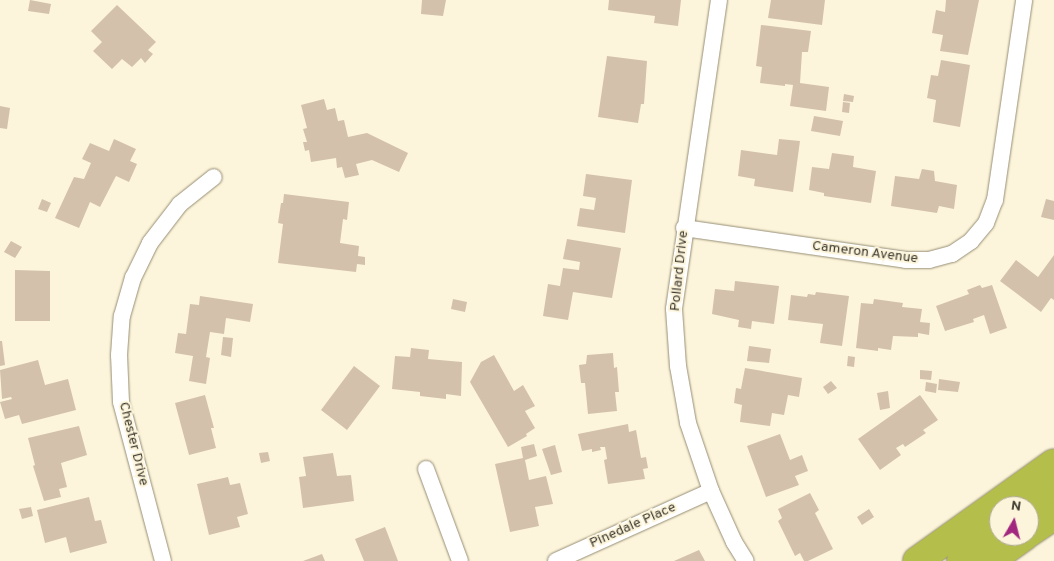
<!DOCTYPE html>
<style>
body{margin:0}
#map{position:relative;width:1054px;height:561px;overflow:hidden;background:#fdf5db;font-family:Overpass,sans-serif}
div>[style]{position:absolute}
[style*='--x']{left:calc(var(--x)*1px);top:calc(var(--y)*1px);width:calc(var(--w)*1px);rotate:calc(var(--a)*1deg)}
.building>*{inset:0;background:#d3c1ac}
.roads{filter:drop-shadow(0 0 1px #958d75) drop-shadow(0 0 1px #958d75)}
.minor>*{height:16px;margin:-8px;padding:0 8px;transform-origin:8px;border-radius:8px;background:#fff}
.trunk>*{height:28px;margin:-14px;padding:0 14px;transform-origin:14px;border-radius:14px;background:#b4be4b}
span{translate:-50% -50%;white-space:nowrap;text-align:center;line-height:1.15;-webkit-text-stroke:4px #fdf5db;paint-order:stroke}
.street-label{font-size:14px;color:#3b382e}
.north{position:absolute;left:989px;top:496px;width:50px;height:50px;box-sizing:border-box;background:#fdf5db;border:1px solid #afa996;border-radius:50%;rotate:8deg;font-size:14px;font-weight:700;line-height:20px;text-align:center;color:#3b382e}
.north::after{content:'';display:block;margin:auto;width:18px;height:22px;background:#a2287f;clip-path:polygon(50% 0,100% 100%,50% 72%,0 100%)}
</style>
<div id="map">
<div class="building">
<i style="clip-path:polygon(30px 0,51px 4px,49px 14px,28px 11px)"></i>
<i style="clip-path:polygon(422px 0,446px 0,443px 16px,421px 14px)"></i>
<i style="clip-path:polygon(609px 0,681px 0,678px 26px,654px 23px,655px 16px,608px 10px)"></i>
<i style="clip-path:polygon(771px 0,825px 0,822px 25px,768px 18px)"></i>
<i style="clip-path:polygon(946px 0,979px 0,968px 55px,940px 51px,943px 35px,932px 33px,936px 10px,945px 12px)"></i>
<i style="clip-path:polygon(117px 5px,156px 42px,148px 50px,153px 54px,145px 63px,141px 58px,132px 67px,122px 59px,112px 69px,93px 51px,102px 42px,91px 31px)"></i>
<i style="clip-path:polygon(761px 25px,811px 31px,808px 52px,802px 52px,800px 83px,829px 87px,826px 111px,790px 106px,793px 85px,785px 84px,785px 86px,760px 83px,762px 67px,756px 66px)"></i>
<i style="clip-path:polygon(607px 56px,647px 61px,644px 104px,641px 104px,638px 123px,598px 117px)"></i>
<i style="clip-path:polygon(941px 60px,970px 65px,960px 127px,933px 122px,936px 100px,927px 98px,931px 75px,938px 76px)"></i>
<i style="clip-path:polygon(844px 94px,854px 96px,853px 102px,843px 101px)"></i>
<i style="clip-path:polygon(324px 99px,327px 110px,335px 108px,338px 121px,344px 120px,348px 137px,367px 133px,408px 153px,399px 172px,372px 160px,356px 164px,359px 175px,345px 178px,342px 167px,337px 168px,336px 158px,311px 162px,309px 150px,305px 151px,303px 142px,307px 142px,303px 129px,307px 128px,301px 105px)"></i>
<i style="clip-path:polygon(843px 102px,850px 103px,849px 113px,842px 112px)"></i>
<i style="clip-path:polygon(0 106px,10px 108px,7px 129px,0 128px)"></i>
<i style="clip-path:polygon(814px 116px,843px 121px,840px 136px,811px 131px)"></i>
<i style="clip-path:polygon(114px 139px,136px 149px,130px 161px,137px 164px,129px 182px,116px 176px,100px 207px,90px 202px,79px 228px,55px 218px,74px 177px,84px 179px,91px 163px,82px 159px,90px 143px,109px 151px)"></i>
<i style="clip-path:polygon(779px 139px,800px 141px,793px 192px,754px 186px,755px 179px,738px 176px,741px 150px,777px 155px)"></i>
<i style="clip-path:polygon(832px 153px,854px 156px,853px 167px,876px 171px,871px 203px,824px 196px,824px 193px,809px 190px,812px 167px,829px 169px)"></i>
<i style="clip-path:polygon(922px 169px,934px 171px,935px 181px,957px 185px,954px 209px,939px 206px,937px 213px,891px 206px,895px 176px,919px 179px)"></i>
<i style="clip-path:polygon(586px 174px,632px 180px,625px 233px,577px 226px,580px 208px,594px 210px,596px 198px,583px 196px)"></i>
<i style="clip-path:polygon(284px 194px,349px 202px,347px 220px,343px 219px,340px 243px,359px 246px,358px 256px,365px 257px,365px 265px,357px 264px,356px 272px,278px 263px,283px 224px,278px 223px,281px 203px,283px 203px)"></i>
<i style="clip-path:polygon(42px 199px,51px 203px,47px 212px,38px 209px)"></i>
<i style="clip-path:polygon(1046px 199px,1054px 201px,1054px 220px,1041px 217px)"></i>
<i style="clip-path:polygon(567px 239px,621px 248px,612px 298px,573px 292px,568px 320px,543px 316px,548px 284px,560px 286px,563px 268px,579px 270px,580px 262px,563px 259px)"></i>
<i style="clip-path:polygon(11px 241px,22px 247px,15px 258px,4px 252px)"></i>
<i style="clip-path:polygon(1054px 255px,1054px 300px,1051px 298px,1041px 312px,1000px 281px,1016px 260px,1038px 277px)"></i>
<i style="clip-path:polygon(15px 270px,50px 271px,50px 321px,15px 321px)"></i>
<i style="clip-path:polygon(735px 281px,779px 286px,774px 324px,752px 321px,751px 329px,738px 327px,739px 320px,712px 314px,715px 289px,734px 291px)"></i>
<i style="clip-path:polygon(980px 285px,982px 288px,992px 285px,1007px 328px,990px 334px,984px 315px,973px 319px,974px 322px,945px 331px,936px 306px,969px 294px,967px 290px)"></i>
<i style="clip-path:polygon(816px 292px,849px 296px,842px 346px,820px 343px,823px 324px,788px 320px,791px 295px,807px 297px,808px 294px,815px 295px)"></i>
<i style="clip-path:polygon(200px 296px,253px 304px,250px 322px,226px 318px,224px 334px,210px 332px,206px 357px,210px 358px,206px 384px,189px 381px,193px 356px,175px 353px,178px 333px,186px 334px,190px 304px,199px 305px)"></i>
<i style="clip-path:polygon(453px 299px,467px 302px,465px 312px,451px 309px)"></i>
<i style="clip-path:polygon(874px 299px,903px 303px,902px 307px,922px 309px,920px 322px,930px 323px,929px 335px,918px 333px,918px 337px,893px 336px,891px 350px,878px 348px,878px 351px,856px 348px,861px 303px,873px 304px)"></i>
<i style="clip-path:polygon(223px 337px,233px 338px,231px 357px,221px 355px)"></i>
<i style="clip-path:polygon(0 341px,2px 341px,5px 365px,0 366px)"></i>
<i style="clip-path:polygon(749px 346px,771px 349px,769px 363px,747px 361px)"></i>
<i style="clip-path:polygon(411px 348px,429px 350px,428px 359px,462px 362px,461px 396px,446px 394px,446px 399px,420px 396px,420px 392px,392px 389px,395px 356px,410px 357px)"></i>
<i style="clip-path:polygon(613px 353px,614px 368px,617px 367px,619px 392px,615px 392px,617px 411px,588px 414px,585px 383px,581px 383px,579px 365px,586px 364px,587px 355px)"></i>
<i style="clip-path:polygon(494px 355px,514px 391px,523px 385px,535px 406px,525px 411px,535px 428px,526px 434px,527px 436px,508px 447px,470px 382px,481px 362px)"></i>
<i style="clip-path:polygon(848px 356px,855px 357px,854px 367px,847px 366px)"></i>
<i style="clip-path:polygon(38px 360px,45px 385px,68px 379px,76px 410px,22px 424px,19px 415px,5px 419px,0 402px,12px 399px,11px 397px,2px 399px,0 370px)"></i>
<i style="clip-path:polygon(354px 366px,380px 386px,347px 430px,321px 410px)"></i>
<i style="clip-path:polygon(745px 368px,802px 378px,799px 397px,788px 395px,784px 415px,772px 413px,770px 426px,740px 422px,742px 405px,734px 403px,736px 388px,741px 389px)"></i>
<i style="clip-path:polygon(920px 370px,932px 371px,931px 380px,920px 379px)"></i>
<i style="clip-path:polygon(939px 379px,960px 382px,958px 392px,938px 390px)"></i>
<i style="clip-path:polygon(831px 381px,837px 388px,828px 394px,823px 387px)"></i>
<i style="clip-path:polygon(926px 382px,937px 384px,936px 393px,925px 391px)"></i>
<i style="clip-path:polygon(888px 391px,890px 408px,880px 410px,877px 393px)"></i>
<i style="clip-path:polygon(205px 395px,214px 428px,211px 428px,216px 448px,189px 455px,175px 403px)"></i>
<i style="clip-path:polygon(920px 395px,938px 420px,923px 430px,926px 433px,905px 447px,903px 444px,896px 448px,901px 455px,880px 470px,858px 439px)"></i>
<i style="clip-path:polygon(628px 424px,629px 432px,636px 430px,641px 458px,646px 457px,648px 468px,643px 469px,645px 479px,608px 484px,604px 460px,607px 459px,605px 447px,600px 447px,601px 450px,592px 452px,592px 449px,582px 451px,578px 434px)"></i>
<i style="clip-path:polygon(79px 426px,87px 455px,61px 463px,67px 487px,59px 489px,61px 497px,44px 501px,33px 466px,35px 465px,28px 438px)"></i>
<i style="clip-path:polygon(780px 434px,790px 460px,802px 455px,808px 471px,795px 476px,799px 485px,766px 497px,747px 446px)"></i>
<i style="clip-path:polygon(534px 444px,537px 456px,525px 460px,529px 480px,546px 476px,553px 504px,535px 507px,539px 526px,510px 532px,495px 464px,523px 458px,521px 447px)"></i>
<i style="clip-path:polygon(555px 445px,562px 472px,551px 475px,542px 449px)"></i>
<i style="clip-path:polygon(268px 452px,270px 461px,261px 463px,259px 453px)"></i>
<i style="clip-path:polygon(333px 453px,337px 476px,351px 475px,354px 501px,303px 508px,299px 477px,306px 476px,303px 457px)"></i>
<i style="clip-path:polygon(228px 477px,230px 485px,240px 483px,248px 514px,237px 517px,240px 527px,209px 535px,197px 484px)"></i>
<i style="clip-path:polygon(810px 493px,819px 510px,815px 513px,833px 549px,808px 561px,804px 561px,800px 553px,795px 556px,778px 521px,782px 518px,778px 509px)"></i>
<i style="clip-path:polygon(89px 497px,95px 521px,101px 520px,107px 543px,70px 553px,66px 537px,45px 543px,37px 510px)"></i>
<i style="clip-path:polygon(31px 507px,33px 516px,22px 519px,19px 509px)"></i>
<i style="clip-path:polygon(869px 509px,874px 517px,862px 525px,857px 517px)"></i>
<i style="clip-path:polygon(385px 527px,398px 561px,364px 561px,355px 539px)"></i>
<i style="clip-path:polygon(699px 550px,705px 561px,674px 561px)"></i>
<i style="clip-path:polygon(322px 554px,325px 561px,303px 561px)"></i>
</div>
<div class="roads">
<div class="minor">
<i style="--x:719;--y:0;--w:312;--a:98.3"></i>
<i style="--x:674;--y:309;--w:57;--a:86"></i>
<i style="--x:678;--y:366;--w:58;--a:80"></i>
<i style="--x:688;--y:423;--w:72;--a:71.3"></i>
<i style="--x:711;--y:491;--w:56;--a:65.7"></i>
<i style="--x:734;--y:542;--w:22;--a:58"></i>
<i style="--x:684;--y:228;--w:224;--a:8.2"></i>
<i style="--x:906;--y:260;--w:23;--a:0"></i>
<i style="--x:929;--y:260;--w:24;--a:-15"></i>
<i style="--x:952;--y:254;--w:23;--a:-34"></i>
<i style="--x:971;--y:241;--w:23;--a:-50"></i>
<i style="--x:986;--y:223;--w:25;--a:-69"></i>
<i style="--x:995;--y:200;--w:202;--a:-81.7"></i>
<i style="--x:426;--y:469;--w:98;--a:69.7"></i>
<i style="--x:163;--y:561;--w:164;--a:-104.8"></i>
<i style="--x:121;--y:402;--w:47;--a:-92.4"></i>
<i style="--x:119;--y:355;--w:39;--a:-86"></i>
<i style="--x:122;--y:316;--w:40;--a:-74"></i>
<i style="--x:133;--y:278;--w:39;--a:-64"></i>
<i style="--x:150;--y:243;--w:49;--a:-52.4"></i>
<i style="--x:180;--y:204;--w:43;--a:-38.5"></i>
<i style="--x:556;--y:561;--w:170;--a:-24.3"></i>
</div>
<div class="trunk">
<i style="--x:1029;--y:507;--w:31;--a:-36"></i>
<i style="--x:1029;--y:533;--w:30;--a:-34"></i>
<i style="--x:917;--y:561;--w:168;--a:-35.6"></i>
<i style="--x:961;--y:561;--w:10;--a:-61"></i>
<i style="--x:966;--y:552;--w:41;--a:-36"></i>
<i style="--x:990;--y:561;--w:43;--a:-35.5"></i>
</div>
</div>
<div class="street-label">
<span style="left:865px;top:253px;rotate:7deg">Cameron Avenue</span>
<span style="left:680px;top:271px;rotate:-84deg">Pollard Drive</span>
<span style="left:133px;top:444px;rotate:76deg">Chester Drive</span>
<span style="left:633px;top:526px;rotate:-24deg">Pinedale Place</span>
</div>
<div class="north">N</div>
</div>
